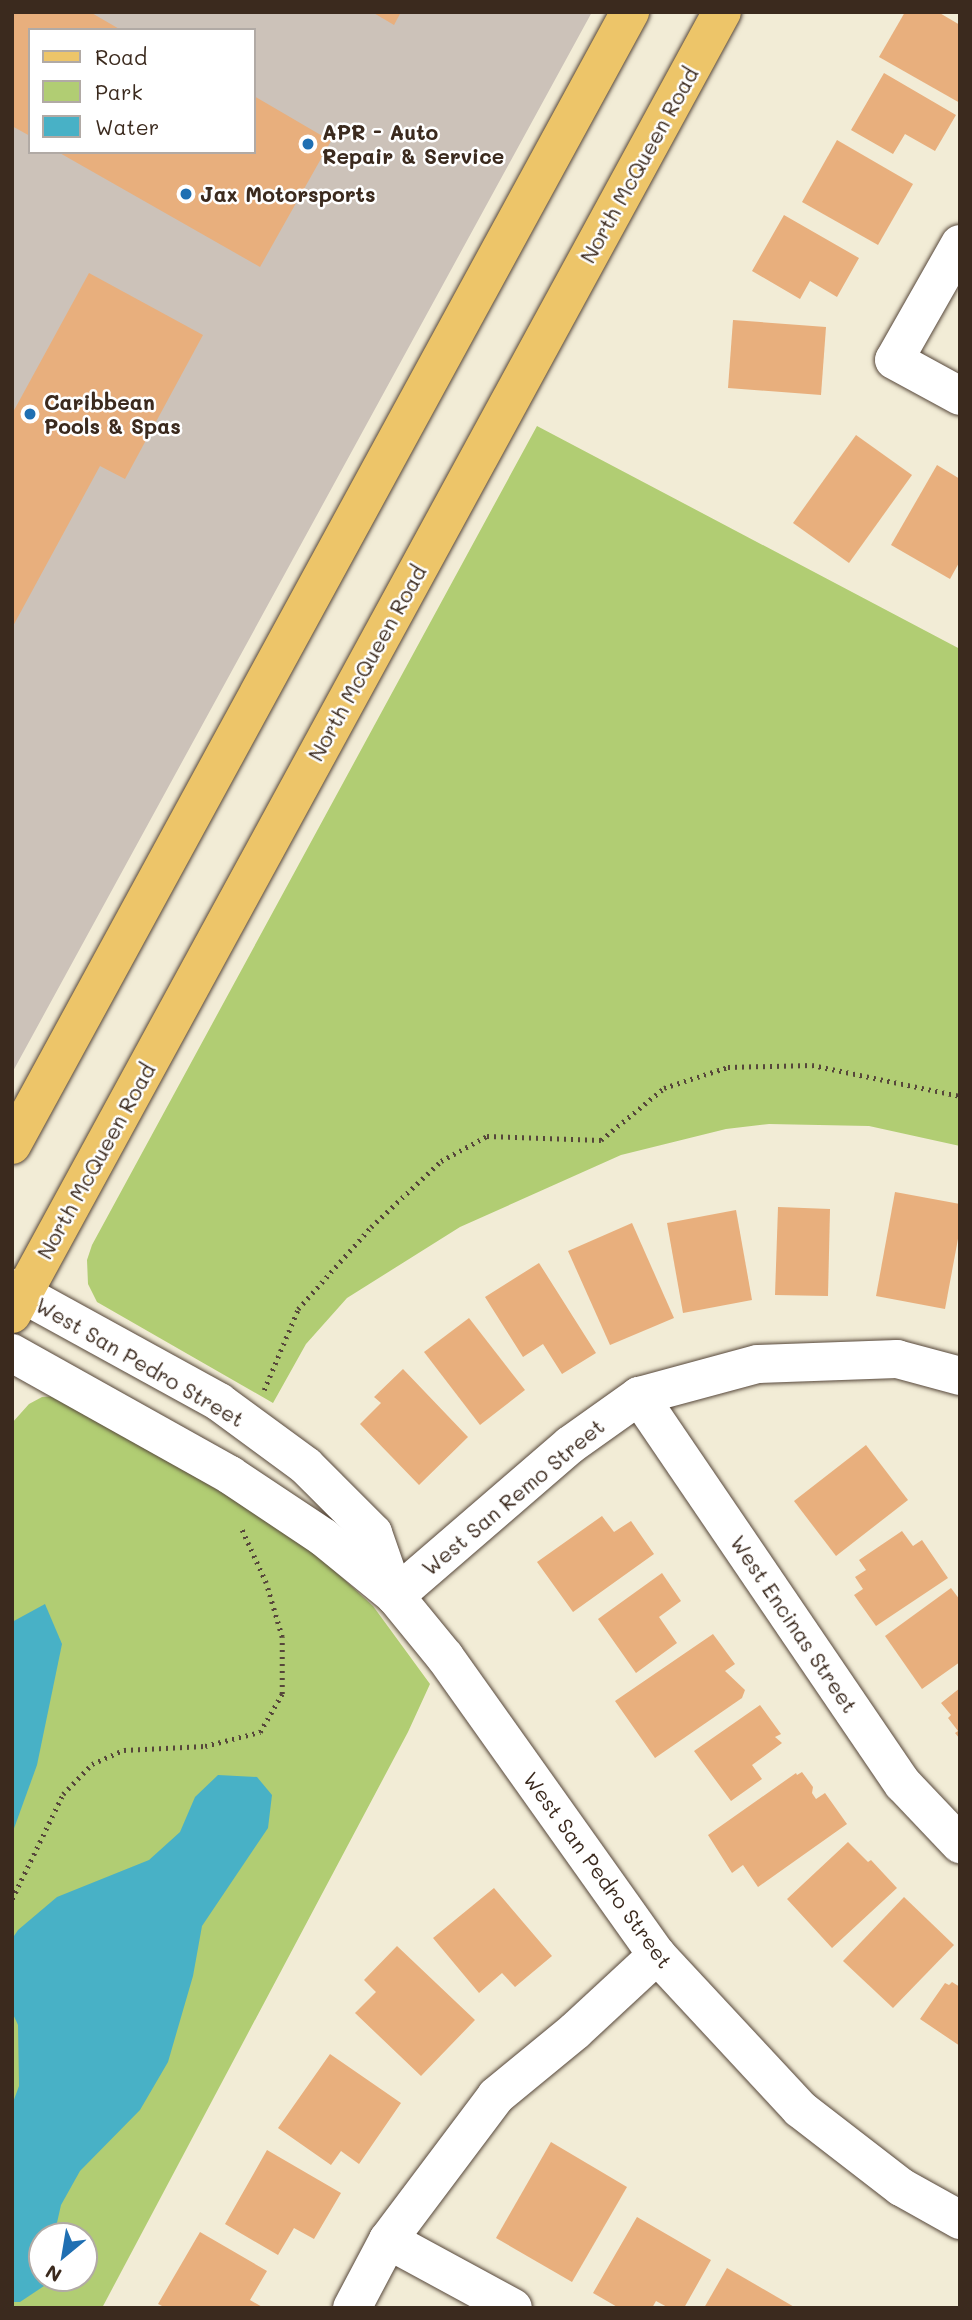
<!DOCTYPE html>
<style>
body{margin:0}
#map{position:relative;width:972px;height:2320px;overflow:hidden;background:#f2ecd6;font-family:Mali,sans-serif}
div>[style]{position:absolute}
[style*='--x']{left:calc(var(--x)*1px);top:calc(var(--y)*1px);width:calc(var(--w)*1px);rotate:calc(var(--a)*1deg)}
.industrial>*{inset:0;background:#ccc2b9}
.green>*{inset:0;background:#b1cd73}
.water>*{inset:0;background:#48b1c6}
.building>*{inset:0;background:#e8af7d}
.path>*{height:4.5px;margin-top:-2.25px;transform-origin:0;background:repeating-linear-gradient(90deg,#56473a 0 2px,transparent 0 7px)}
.roads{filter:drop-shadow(0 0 2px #56473a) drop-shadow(0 0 2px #56473a)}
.minor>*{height:38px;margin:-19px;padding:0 19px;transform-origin:19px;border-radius:19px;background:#fff}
.major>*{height:38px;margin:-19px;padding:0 19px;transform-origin:19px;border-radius:19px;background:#edc569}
.dots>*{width:19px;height:19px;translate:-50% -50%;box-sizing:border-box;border:4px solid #fff;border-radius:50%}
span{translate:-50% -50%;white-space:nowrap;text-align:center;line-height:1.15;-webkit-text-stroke:5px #fff;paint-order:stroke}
.poi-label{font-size:21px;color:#3b2a1e;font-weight:700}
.left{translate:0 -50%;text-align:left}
.street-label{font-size:21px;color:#3b2a1e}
.frame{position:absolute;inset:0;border:14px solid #3b2a1e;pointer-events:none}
.legend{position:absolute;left:28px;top:28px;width:228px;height:126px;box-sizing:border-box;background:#fff;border:2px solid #b1aaa5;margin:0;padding:9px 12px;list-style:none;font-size:21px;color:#3b2a1e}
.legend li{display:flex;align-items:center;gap:14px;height:35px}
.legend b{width:35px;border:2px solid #b1aaa5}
.north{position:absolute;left:28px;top:2222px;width:70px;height:70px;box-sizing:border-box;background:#fff;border:2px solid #b1aaa5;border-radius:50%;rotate:210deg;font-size:19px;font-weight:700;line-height:28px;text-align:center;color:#3b2a1e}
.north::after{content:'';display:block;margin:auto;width:24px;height:32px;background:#1f6fb2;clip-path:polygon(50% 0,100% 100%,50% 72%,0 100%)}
</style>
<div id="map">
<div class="industrial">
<i style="clip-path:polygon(evenodd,12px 12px,592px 12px,12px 1073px,12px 12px,30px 30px,254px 30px,254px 152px,30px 152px,30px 30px)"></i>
</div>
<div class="green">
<i style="clip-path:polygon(537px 426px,960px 649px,960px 1146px,869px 1126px,769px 1124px,726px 1129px,621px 1155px,460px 1227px,347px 1298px,306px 1344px,273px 1403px,97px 1302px,88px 1284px,87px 1260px,92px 1245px)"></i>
<i style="clip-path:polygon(evenodd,58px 1396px,299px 1538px,373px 1606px,430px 1684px,408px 1732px,102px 2308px,12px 2308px,12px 1423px,29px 1404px,42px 1397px,58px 1396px,42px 2236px,84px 2236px,84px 2278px,42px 2278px,42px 2236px)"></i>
</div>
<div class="water">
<i style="clip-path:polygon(45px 1604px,62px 1644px,37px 1765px,12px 1834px,12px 1622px)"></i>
<i style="clip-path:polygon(218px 1775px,257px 1777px,272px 1795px,268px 1828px,202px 1926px,193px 1976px,168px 2062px,140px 2110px,80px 2171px,61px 2205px,54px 2236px,42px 2236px,44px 2286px,20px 2302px,12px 2302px,12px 2105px,19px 2086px,18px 2025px,12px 2012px,12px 1939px,18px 1930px,57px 1897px,149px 1860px,180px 1832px,195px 1797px)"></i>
</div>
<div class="building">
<i style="clip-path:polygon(12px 12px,90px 12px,121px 30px,30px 30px,30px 136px,12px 126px)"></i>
<i style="clip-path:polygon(372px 12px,401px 12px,394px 25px)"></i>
<i style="clip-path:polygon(905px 12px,938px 12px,960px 25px,960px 103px,879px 57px)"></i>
<i style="clip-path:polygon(884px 73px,956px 115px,935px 151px,905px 134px,893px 154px,851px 130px)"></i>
<i style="clip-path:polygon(254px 96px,331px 141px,260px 267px,58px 152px,254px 152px)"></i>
<i style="clip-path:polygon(837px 140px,913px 184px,878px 245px,802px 202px)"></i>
<i style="clip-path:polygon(784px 215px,859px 258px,837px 297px,810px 281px,800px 299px,752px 271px)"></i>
<i style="clip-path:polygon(89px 273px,203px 335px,125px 479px,100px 466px,12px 628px,12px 414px)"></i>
<i style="clip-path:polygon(733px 320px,826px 327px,821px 395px,728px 388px)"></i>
<i style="clip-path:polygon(856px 435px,912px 475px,849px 563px,793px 523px)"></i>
<i style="clip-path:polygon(937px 465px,960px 479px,960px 561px,950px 579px,891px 545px)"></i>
<i style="clip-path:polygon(895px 1192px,960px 1204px,960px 1228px,945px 1309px,876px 1296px)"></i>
<i style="clip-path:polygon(778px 1207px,830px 1209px,828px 1296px,775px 1295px)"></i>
<i style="clip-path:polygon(736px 1210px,752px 1300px,683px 1313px,667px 1223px)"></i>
<i style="clip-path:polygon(632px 1223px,674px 1318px,610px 1345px,568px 1251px)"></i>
<i style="clip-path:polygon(539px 1263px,596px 1353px,562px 1374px,543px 1344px,523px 1357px,485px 1297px)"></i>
<i style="clip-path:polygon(469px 1318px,525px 1390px,480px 1425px,424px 1352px)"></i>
<i style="clip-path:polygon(403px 1369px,468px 1437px,419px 1485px,360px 1424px,381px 1403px,374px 1397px)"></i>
<i style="clip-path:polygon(866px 1445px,908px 1500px,836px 1556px,794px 1501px)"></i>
<i style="clip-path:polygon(602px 1516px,614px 1532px,631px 1521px,654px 1554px,573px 1612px,537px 1562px)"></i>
<i style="clip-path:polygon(902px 1531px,913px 1546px,922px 1540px,948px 1578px,876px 1626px,854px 1595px,863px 1589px,855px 1577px,866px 1570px,859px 1560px)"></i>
<i style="clip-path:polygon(662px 1573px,681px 1601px,659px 1617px,677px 1643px,636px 1673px,598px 1619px)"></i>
<i style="clip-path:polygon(951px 1588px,960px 1600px,960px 1662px,922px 1689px,885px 1636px)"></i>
<i style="clip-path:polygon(713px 1634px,735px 1664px,725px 1671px,745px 1690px,742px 1698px,655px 1758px,615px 1701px)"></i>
<i style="clip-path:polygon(960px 1688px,960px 1739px,955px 1733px,958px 1731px,948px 1718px,951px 1715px,941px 1703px)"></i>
<i style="clip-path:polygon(760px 1705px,781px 1734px,775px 1737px,782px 1743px,752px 1765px,762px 1779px,731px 1801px,694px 1751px)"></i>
<i style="clip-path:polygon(802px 1772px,813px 1787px,812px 1793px,816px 1799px,825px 1793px,847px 1824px,758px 1887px,743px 1865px,732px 1873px,708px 1835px,796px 1773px,797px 1775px)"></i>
<i style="clip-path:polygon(848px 1842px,868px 1862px,871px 1860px,897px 1888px,832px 1948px,787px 1899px)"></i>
<i style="clip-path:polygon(494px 1888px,552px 1956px,515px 1987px,502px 1973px,479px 1993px,433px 1938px)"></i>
<i style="clip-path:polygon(904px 1897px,954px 1945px,893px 2008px,843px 1961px)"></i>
<i style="clip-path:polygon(397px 1946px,475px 2020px,421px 2076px,355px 2013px,376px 1992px,364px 1980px)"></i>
<i style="clip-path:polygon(952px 1982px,960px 1987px,960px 2046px,920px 2019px,945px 1983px,949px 1985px)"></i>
<i style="clip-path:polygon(330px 2054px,401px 2103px,359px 2164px,341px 2151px,331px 2165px,278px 2128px)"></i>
<i style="clip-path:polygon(551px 2142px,627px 2187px,572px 2282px,496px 2238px)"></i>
<i style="clip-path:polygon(267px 2150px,341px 2193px,314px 2239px,294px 2228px,278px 2255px,225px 2224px)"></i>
<i style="clip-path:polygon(637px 2217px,711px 2260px,684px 2308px,669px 2308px,656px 2301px,652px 2308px,619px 2308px,593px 2293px)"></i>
<i style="clip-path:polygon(200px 2232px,267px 2271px,250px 2300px,264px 2308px,166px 2308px,158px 2304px)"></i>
<i style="clip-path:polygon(727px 2268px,796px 2308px,704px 2308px)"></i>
</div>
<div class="path">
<i style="--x:264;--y:1390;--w:88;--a:-67.2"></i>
<i style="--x:298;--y:1309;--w:110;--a:-48.3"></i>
<i style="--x:371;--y:1227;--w:96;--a:-43.3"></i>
<i style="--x:441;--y:1161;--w:52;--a:-28.5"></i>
<i style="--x:487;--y:1136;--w:114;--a:2"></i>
<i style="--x:601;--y:1140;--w:82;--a:-39.5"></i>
<i style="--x:664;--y:1088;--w:67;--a:-18.2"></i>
<i style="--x:728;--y:1067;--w:84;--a:-1.4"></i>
<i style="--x:812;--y:1065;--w:151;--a:11.8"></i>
<i style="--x:12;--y:1899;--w:117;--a:-64.1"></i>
<i style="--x:63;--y:1794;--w:42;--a:-46"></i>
<i style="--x:92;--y:1764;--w:35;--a:-24"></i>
<i style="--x:124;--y:1750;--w:81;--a:-2.8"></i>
<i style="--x:205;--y:1746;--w:57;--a:-14.3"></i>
<i style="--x:260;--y:1732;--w:44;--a:-59.9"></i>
<i style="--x:282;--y:1694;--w:57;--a:-90"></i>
<i style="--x:282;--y:1637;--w:56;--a:-106.5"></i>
<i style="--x:266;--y:1583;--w:60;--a:-114.4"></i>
</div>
<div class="roads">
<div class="minor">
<i style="--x:960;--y:244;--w:133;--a:119.6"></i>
<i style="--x:894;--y:360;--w:75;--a:28.6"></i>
<i style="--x:12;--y:1288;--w:236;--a:28.8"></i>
<i style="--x:219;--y:1402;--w:108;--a:36.3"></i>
<i style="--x:306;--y:1466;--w:95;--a:45"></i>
<i style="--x:373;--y:1533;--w:67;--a:70.8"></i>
<i style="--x:12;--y:1353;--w:250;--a:29.2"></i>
<i style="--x:230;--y:1475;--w:112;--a:33.7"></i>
<i style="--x:323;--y:1537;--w:93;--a:39.3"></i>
<i style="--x:395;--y:1596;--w:79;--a:50.7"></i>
<i style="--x:445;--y:1657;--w:366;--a:54.6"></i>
<i style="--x:657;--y:1955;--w:210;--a:47.1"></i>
<i style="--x:800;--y:2109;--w:128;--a:37.7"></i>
<i style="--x:901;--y:2187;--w:68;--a:29.2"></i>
<i style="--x:639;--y:1396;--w:469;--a:55.8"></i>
<i style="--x:903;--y:1784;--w:83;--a:46.5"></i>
<i style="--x:395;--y:1596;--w:231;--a:-40.8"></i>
<i style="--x:570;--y:1445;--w:85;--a:-35.4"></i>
<i style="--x:639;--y:1396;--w:123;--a:-15.1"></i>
<i style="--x:758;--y:1364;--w:139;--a:-2.1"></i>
<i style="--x:897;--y:1359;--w:65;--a:15.1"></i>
<i style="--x:388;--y:2240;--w:142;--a:28.5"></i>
<i style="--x:352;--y:2308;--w:77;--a:-62.1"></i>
<i style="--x:388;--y:2240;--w:180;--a:-53.1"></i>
<i style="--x:496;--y:2096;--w:102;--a:-39.4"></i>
<i style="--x:575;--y:2031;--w:112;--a:-42.8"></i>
</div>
<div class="major">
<i style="--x:12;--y:1145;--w:1291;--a:-61.39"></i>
<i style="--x:12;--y:1314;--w:1483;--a:-61.4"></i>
</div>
</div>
<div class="dots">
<i style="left:308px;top:144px;background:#1f6fb2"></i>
<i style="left:186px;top:194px;background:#1f6fb2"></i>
<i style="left:30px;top:414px;background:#1f6fb2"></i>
</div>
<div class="poi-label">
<span class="left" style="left:322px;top:144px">APR - Auto<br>Repair &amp; Service</span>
<span class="left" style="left:200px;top:194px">Jax Motorsports</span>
<span class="left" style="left:44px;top:414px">Caribbean<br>Pools &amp; Spas</span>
</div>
<div class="street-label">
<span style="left:639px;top:165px;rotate:-61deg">North McQueen Road</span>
<span style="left:367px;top:663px;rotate:-61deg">North McQueen Road</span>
<span style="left:96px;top:1161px;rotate:-61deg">North McQueen Road</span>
<span style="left:140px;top:1362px;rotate:30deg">West San Pedro Street</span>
<span style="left:513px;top:1497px;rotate:-40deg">West San Remo Street</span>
<span style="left:794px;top:1624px;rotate:56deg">West Encinas Street</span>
<span style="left:598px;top:1870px;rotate:54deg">West San Pedro Street</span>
</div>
<div class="frame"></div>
<ul class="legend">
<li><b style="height:9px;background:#edc569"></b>Road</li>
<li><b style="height:19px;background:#b1cd73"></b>Park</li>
<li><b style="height:19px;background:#48b1c6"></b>Water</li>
</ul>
<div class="north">N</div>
</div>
